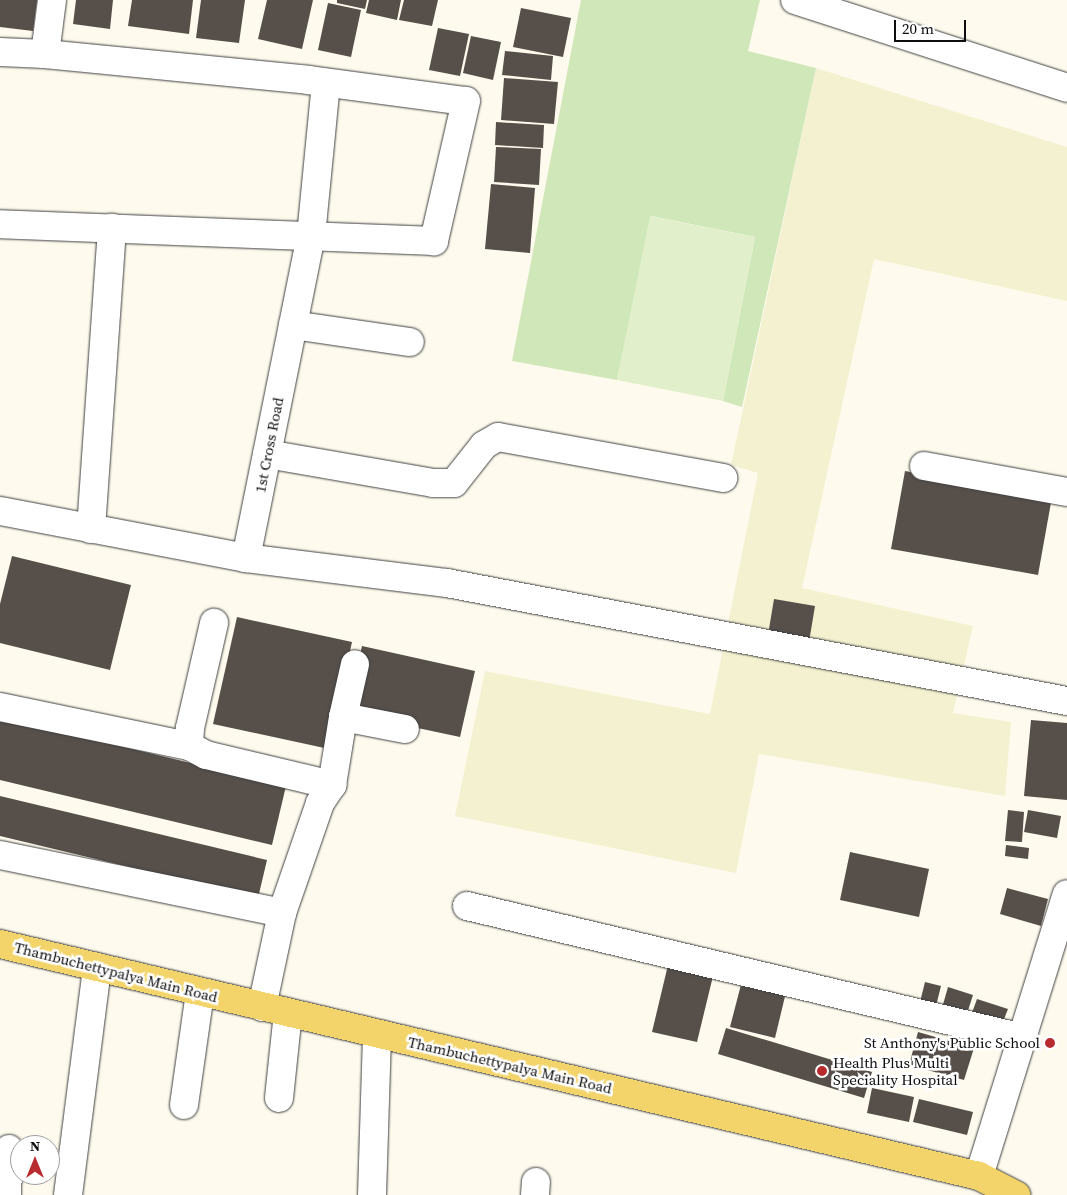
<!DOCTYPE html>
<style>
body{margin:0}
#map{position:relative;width:1067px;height:1195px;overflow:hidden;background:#fefbee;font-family:"Source Serif 4",serif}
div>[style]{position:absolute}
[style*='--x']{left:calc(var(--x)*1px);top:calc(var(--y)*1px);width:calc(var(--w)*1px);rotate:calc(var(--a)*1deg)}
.farmland>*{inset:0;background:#f3f1cf}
.green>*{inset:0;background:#d0e7b9}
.pitch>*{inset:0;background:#e2efcb}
.building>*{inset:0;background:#564f4a}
.roads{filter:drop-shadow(0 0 1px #404040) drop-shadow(0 0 1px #404040)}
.minor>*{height:28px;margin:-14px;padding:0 14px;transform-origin:14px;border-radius:14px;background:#fff}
.major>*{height:28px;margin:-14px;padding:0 14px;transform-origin:14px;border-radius:14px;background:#f3d46a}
.dots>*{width:14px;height:14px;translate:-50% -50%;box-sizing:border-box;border:2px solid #fff;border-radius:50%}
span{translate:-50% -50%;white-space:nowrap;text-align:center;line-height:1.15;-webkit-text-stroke:5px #fff;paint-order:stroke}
.street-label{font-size:15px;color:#0d0d0d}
.poi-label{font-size:15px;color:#0d0d0d}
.right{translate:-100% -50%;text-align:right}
.left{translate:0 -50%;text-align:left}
.north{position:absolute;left:10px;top:1135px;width:50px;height:50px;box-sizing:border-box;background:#fff;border:1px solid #9e9e9e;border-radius:50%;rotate:0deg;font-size:14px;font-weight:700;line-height:20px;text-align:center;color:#0d0d0d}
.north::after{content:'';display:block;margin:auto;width:18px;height:22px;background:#b82b2f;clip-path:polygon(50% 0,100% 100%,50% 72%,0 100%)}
.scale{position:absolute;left:894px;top:20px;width:72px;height:22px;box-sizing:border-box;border:2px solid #0d0d0d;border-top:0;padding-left:6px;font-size:15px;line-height:18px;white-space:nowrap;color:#0d0d0d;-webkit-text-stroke:4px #fff;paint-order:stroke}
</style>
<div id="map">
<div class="farmland">
<i style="clip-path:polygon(816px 68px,1067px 147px,1067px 301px,874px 259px,802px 588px,973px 626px,953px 713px,1011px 722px,1005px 796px,759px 754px,736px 873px,455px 816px,485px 671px,710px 714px,758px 473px,731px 465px)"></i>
</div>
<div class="green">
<i style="clip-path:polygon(581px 0,760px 0,748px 51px,816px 68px,742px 407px,723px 401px,755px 237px,651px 216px,617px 380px,512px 361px)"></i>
</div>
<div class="pitch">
<i style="clip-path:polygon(650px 216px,755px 237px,723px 401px,617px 380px)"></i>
</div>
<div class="building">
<i style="clip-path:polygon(0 0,37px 0,33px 31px,0 27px)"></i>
<i style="clip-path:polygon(76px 0,113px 0,110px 29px,73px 24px)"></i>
<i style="clip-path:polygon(132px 0,193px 0,189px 34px,128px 26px)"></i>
<i style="clip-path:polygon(201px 0,245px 0,239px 43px,196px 38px)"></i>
<i style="clip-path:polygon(267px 0,313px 0,302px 49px,258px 39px)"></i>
<i style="clip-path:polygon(337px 0,367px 0,365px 9px,337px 3px)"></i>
<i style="clip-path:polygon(369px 0,401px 0,397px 20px,366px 13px)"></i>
<i style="clip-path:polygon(404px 0,438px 0,432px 26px,399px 20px)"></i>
<i style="clip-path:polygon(328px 3px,361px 10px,351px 57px,318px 50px)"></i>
<i style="clip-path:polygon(521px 8px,571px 18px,563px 57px,513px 47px)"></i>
<i style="clip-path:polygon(438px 28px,469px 34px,460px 76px,429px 70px)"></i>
<i style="clip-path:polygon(471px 36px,501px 42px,493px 80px,463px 73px)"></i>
<i style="clip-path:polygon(505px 51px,553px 56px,551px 80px,502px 75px)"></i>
<i style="clip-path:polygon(504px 78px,558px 82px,554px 124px,501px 120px)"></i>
<i style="clip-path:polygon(496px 122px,544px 125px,543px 148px,495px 145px)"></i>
<i style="clip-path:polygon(496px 147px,541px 149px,539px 185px,494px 182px)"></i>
<i style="clip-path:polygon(491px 184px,535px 188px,530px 253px,485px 249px)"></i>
<i style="clip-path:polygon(905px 471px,1052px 497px,1038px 575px,891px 549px)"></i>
<i style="clip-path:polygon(12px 556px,131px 585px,110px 670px,0 643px,0 604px)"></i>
<i style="clip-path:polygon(774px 599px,815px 606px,809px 642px,768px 635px)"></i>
<i style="clip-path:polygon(237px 617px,352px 642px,329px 749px,213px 724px)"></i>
<i style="clip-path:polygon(362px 646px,475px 671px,460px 737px,347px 713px)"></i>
<i style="clip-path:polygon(0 717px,286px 786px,272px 845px,0 780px)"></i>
<i style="clip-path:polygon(1031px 720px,1067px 723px,1067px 800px,1024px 796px)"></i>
<i style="clip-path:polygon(0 796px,267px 860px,258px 898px,0 836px)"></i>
<i style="clip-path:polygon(1008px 810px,1024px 812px,1022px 842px,1005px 841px)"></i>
<i style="clip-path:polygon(1028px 810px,1061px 816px,1057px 838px,1024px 832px)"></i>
<i style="clip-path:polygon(1006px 845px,1029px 848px,1028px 859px,1005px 856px)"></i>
<i style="clip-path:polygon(850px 852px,929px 869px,919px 917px,840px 900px)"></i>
<i style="clip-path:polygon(1007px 888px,1048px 899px,1041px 926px,1000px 914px)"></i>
<i style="clip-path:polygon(668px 965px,713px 976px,697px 1042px,652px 1032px)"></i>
<i style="clip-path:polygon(743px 977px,787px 988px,775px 1038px,730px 1027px)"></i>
<i style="clip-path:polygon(925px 982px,941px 986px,934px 1014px,918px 1010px)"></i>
<i style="clip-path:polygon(948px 987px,973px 995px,964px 1023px,940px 1015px)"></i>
<i style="clip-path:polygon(977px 999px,1008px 1009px,999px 1032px,969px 1021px)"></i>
<i style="clip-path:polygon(726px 1028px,872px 1072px,864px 1098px,718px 1054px)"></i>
<i style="clip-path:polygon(918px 1032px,974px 1048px,964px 1080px,909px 1065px)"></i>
<i style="clip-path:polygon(872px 1088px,914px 1097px,909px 1122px,867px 1113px)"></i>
<i style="clip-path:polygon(919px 1099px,973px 1112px,967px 1135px,913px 1122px)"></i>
</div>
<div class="roads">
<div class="minor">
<i style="--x:795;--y:0;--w:286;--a:17.9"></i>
<i style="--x:0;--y:52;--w:45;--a:2.5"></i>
<i style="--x:45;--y:54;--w:264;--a:5.6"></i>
<i style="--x:308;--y:80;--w:159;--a:7.6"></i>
<i style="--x:466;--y:101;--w:144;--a:102.9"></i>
<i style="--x:434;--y:241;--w:434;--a:-177.8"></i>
<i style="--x:45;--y:54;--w:54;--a:-82.6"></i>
<i style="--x:293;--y:325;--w:118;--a:8.3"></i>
<i style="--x:267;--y:454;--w:169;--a:9.9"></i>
<i style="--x:433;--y:483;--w:21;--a:0"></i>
<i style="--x:454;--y:483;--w:48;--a:-51.7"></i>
<i style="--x:484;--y:445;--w:16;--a:-30"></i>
<i style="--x:498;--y:437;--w:229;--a:10.3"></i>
<i style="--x:924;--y:466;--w:145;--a:10.3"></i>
<i style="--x:0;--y:511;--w:250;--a:10.8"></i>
<i style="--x:246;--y:558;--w:328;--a:-78.6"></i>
<i style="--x:311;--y:236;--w:154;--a:-84.4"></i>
<i style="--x:91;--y:529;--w:302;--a:-86"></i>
<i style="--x:246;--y:558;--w:203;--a:7.1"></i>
<i style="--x:447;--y:583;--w:631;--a:10.78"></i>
<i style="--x:0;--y:707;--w:193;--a:11.7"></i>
<i style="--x:189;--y:746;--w:19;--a:28"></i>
<i style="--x:206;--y:755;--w:130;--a:13.4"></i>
<i style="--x:343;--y:717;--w:63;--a:11"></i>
<i style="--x:189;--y:746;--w:18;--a:-87"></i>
<i style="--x:190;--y:728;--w:108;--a:-77.1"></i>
<i style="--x:0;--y:855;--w:288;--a:11.6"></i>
<i style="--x:467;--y:906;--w:571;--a:13.36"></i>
<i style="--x:262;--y:1007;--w:96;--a:-78"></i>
<i style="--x:282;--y:913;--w:116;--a:-70.9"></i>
<i style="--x:320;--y:803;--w:22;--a:-56"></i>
<i style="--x:332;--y:785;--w:69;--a:-80.8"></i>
<i style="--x:343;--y:717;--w:54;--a:-77.2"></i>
<i style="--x:279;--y:1098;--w:85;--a:-84"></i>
<i style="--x:184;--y:1105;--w:114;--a:-81.9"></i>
<i style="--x:979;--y:1176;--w:295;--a:-72.7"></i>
<i style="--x:7;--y:1195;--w:46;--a:-87.5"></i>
<i style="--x:68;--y:1195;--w:229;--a:-82.7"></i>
<i style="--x:372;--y:1195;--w:161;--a:-88.2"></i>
<i style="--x:535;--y:1195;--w:13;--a:-86"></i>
</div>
<div class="major">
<i style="--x:0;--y:944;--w:1006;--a:13.33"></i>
<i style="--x:979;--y:1176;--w:42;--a:27.2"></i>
</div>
</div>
<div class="dots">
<i style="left:1050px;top:1043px;background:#b82b2f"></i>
<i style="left:822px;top:1071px;background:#b82b2f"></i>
</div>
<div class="street-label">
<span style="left:269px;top:445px;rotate:-79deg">1st Cross Road</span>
<span style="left:116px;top:972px;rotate:14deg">Thambuchettypalya Main Road</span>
<span style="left:510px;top:1065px;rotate:13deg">Thambuchettypalya Main Road</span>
</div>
<div class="poi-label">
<span class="right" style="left:1040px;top:1043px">St Anthony's Public School</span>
<span class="left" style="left:833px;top:1071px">Health Plus Multi<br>Speciality Hospital</span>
</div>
<div class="north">N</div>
<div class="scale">20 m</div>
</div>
